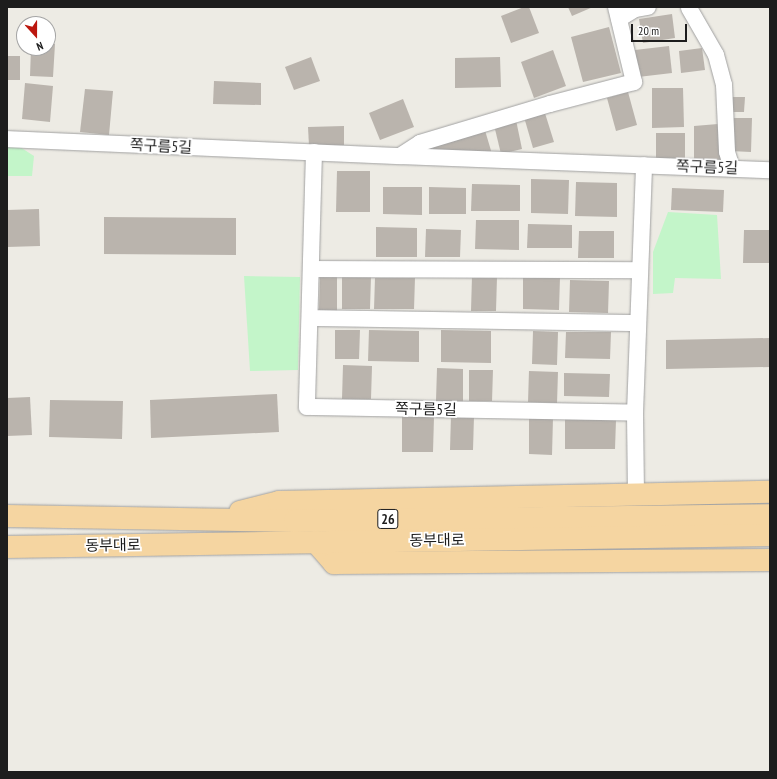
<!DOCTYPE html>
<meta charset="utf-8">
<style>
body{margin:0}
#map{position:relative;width:777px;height:779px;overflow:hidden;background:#edebe4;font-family:"PT Sans Narrow","Noto Sans KR",sans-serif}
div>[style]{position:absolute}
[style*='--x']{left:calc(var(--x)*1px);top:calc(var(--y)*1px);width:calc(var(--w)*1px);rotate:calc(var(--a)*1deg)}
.park>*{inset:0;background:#c3f5c9}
.building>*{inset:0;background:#bab4ad}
.roads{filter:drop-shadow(0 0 1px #a1a1a1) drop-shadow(0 0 1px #a1a1a1)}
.minor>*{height:16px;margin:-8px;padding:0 8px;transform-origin:8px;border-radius:8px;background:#fff}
.primary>*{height:22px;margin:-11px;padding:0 11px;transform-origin:11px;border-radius:11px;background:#f5d5a1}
span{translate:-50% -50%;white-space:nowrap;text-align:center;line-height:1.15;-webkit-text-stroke:3.5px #fff;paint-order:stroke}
.shield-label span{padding:1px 3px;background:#fff;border:1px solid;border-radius:3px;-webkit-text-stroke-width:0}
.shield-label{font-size:14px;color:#1d1d1d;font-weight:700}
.street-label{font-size:15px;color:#1d1d1d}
.frame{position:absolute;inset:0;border:8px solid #1d1d1d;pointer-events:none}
.north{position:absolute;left:16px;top:16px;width:40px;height:40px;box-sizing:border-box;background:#fff;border:1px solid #a5a5a5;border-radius:50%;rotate:159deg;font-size:11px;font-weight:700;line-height:16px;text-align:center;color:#1d1d1d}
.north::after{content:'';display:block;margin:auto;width:14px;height:18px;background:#bc170e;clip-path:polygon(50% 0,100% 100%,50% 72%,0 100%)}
.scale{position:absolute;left:631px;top:24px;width:56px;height:18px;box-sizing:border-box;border:2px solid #1d1d1d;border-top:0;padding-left:5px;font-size:12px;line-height:14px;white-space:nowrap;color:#1d1d1d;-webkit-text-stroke:3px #fff;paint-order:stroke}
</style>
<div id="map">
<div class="park">
<i style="clip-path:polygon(7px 147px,20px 147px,34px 156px,32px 176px,7px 176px)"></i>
<i style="clip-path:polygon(668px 212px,717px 215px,721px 279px,675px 278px,673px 293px,653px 294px,653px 252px)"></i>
<i style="clip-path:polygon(244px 276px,300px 277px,298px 370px,250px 371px)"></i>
</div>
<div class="building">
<i style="clip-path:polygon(524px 7px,529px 7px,539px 33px,511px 43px,501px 16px)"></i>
<i style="clip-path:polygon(568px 7px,593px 7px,572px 16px)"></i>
<i style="clip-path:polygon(672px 14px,675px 38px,643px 43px,639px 19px)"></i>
<i style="clip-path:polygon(609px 27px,621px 73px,583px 82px,571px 37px)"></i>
<i style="clip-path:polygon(48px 43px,55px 44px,53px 77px,30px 76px,31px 48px,48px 48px)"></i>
<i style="clip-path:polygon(669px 46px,672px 73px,638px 77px,635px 50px)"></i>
<i style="clip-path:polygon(702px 48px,705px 70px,681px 73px,679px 51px)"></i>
<i style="clip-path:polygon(553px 50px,566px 86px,534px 98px,521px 62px)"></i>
<i style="clip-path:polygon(7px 56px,20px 56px,20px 80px,7px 80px)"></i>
<i style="clip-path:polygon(311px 57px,320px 81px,294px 90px,285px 67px)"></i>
<i style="clip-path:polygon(500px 57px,501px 87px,455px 88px,455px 58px)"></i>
<i style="clip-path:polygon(214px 81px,261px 83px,261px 105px,213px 104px)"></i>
<i style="clip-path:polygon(25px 83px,53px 86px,50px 122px,22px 119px)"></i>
<i style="clip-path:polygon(652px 88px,683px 88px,684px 127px,652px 128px)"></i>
<i style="clip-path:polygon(85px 89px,113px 91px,109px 135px,80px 132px)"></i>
<i style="clip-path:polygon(628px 92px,637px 125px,616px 131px,607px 98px)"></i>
<i style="clip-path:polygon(730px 97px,745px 97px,744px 112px,729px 112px)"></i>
<i style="clip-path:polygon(403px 99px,414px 127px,380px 140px,369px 113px)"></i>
<i style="clip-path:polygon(544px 110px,554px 142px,533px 148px,524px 117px)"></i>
<i style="clip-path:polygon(732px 118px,752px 118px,751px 152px,730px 151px)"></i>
<i style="clip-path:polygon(516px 120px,522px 149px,501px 154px,494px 125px)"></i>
<i style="clip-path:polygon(718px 124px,725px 163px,694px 162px,694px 126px)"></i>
<i style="clip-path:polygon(344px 126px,344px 145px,309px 146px,308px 127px)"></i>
<i style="clip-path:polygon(484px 127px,492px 154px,434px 151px,431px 143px)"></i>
<i style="clip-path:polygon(656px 133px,685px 133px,685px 160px,656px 161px)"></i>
<i style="clip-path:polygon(337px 171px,370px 171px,370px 212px,336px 212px)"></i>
<i style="clip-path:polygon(531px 179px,569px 180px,568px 214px,531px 213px)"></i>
<i style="clip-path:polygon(576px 182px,617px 183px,617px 217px,575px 216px)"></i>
<i style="clip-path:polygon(472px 184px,520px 185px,520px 211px,471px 211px)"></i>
<i style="clip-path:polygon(383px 187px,422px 187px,422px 215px,383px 214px)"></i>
<i style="clip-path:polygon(429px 187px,466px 188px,466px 214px,429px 214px)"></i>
<i style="clip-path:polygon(672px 188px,724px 190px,723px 212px,671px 210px)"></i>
<i style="clip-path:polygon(39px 209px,40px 246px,7px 247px,7px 210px)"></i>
<i style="clip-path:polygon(104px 217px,236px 218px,236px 255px,104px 254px)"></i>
<i style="clip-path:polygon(476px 220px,519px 220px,519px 250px,475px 249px)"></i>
<i style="clip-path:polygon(528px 224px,572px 225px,572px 248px,527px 248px)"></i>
<i style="clip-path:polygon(376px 227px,417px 228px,417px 257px,376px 257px)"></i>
<i style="clip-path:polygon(426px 229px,461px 230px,460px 257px,425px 257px)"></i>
<i style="clip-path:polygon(744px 230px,770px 230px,770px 263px,743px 263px)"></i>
<i style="clip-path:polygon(579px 231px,614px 231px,614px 258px,578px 258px)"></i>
<i style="clip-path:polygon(320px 273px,337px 273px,337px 311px,319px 310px)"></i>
<i style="clip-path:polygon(342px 276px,371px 276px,370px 309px,342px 309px)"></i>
<i style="clip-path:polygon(472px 276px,497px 277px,496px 311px,471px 311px)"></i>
<i style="clip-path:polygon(523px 276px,560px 277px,559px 310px,523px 309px)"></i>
<i style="clip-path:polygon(375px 278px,415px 278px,414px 309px,374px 309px)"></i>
<i style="clip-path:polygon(570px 280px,609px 281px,608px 313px,569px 312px)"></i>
<i style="clip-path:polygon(335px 330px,360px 330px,359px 359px,335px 359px)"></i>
<i style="clip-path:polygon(369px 330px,419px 331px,419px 362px,368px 361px)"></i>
<i style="clip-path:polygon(441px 330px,491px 331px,491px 363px,441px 362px)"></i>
<i style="clip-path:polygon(533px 331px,558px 332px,557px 365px,532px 364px)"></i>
<i style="clip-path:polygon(566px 332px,611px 332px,610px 359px,565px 358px)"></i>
<i style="clip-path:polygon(770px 338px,770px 367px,666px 369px,666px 340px)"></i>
<i style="clip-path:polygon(343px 365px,372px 366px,371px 399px,342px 399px)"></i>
<i style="clip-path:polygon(437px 368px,463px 369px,463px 402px,436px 401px)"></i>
<i style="clip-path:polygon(469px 370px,493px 370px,492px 401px,469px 401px)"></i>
<i style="clip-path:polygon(529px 371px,558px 372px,557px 403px,528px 402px)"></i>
<i style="clip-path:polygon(564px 373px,610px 374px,609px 397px,564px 396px)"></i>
<i style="clip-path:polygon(277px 394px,279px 432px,151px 438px,150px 400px)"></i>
<i style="clip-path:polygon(30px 397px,32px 435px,7px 436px,7px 398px)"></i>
<i style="clip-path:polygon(50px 400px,123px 401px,122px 439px,49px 437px)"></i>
<i style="clip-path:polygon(451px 415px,474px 416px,473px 450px,450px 450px)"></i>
<i style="clip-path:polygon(402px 417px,434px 417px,433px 452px,402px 452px)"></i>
<i style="clip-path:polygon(529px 418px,553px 418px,552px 455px,529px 454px)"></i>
<i style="clip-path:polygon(565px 419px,616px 420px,615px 449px,565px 449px)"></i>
</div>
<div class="roads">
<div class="minor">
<i style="--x:689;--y:8;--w:54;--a:60.1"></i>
<i style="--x:716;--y:55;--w:31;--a:75"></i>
<i style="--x:724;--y:85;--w:67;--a:87.4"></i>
<i style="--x:727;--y:152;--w:17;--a:73"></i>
<i style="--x:619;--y:19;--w:19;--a:-32"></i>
<i style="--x:635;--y:9;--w:13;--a:-9"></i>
<i style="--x:7;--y:139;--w:393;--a:2.5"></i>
<i style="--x:400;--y:156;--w:370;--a:2.2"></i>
<i style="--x:314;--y:152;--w:255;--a:91.6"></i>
<i style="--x:307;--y:407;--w:328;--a:1"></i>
<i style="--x:400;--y:156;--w:24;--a:-33"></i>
<i style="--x:420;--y:143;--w:136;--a:-16.7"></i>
<i style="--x:550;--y:104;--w:87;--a:-14.7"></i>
<i style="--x:634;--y:82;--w:77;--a:-103.5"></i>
<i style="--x:311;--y:269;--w:329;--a:0.2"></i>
<i style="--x:310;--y:318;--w:328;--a:0.9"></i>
<i style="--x:636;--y:495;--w:82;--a:-90.7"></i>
<i style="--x:635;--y:413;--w:248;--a:-87.9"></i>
</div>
<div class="primary">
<i style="--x:240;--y:512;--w:40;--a:-14.4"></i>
<i style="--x:279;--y:502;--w:491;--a:-1.2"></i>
<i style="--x:7;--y:516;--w:288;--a:1"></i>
<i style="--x:295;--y:521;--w:475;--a:-0.7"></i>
<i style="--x:316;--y:542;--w:28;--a:49"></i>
<i style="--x:334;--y:563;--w:436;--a:-0.4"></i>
<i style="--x:7;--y:547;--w:763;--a:-0.9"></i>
</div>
</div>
<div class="shield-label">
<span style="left:388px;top:519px">26</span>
</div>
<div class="street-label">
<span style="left:161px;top:146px;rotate:3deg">쪽구름5길</span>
<span style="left:707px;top:167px;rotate:2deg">쪽구름5길</span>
<span style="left:426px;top:409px;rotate:1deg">쪽구름5길</span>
<span style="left:437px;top:540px;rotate:-1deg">동부대로</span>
<span style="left:113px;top:545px;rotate:-1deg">동부대로</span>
</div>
<div class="frame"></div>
<div class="north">N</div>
<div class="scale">20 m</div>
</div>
